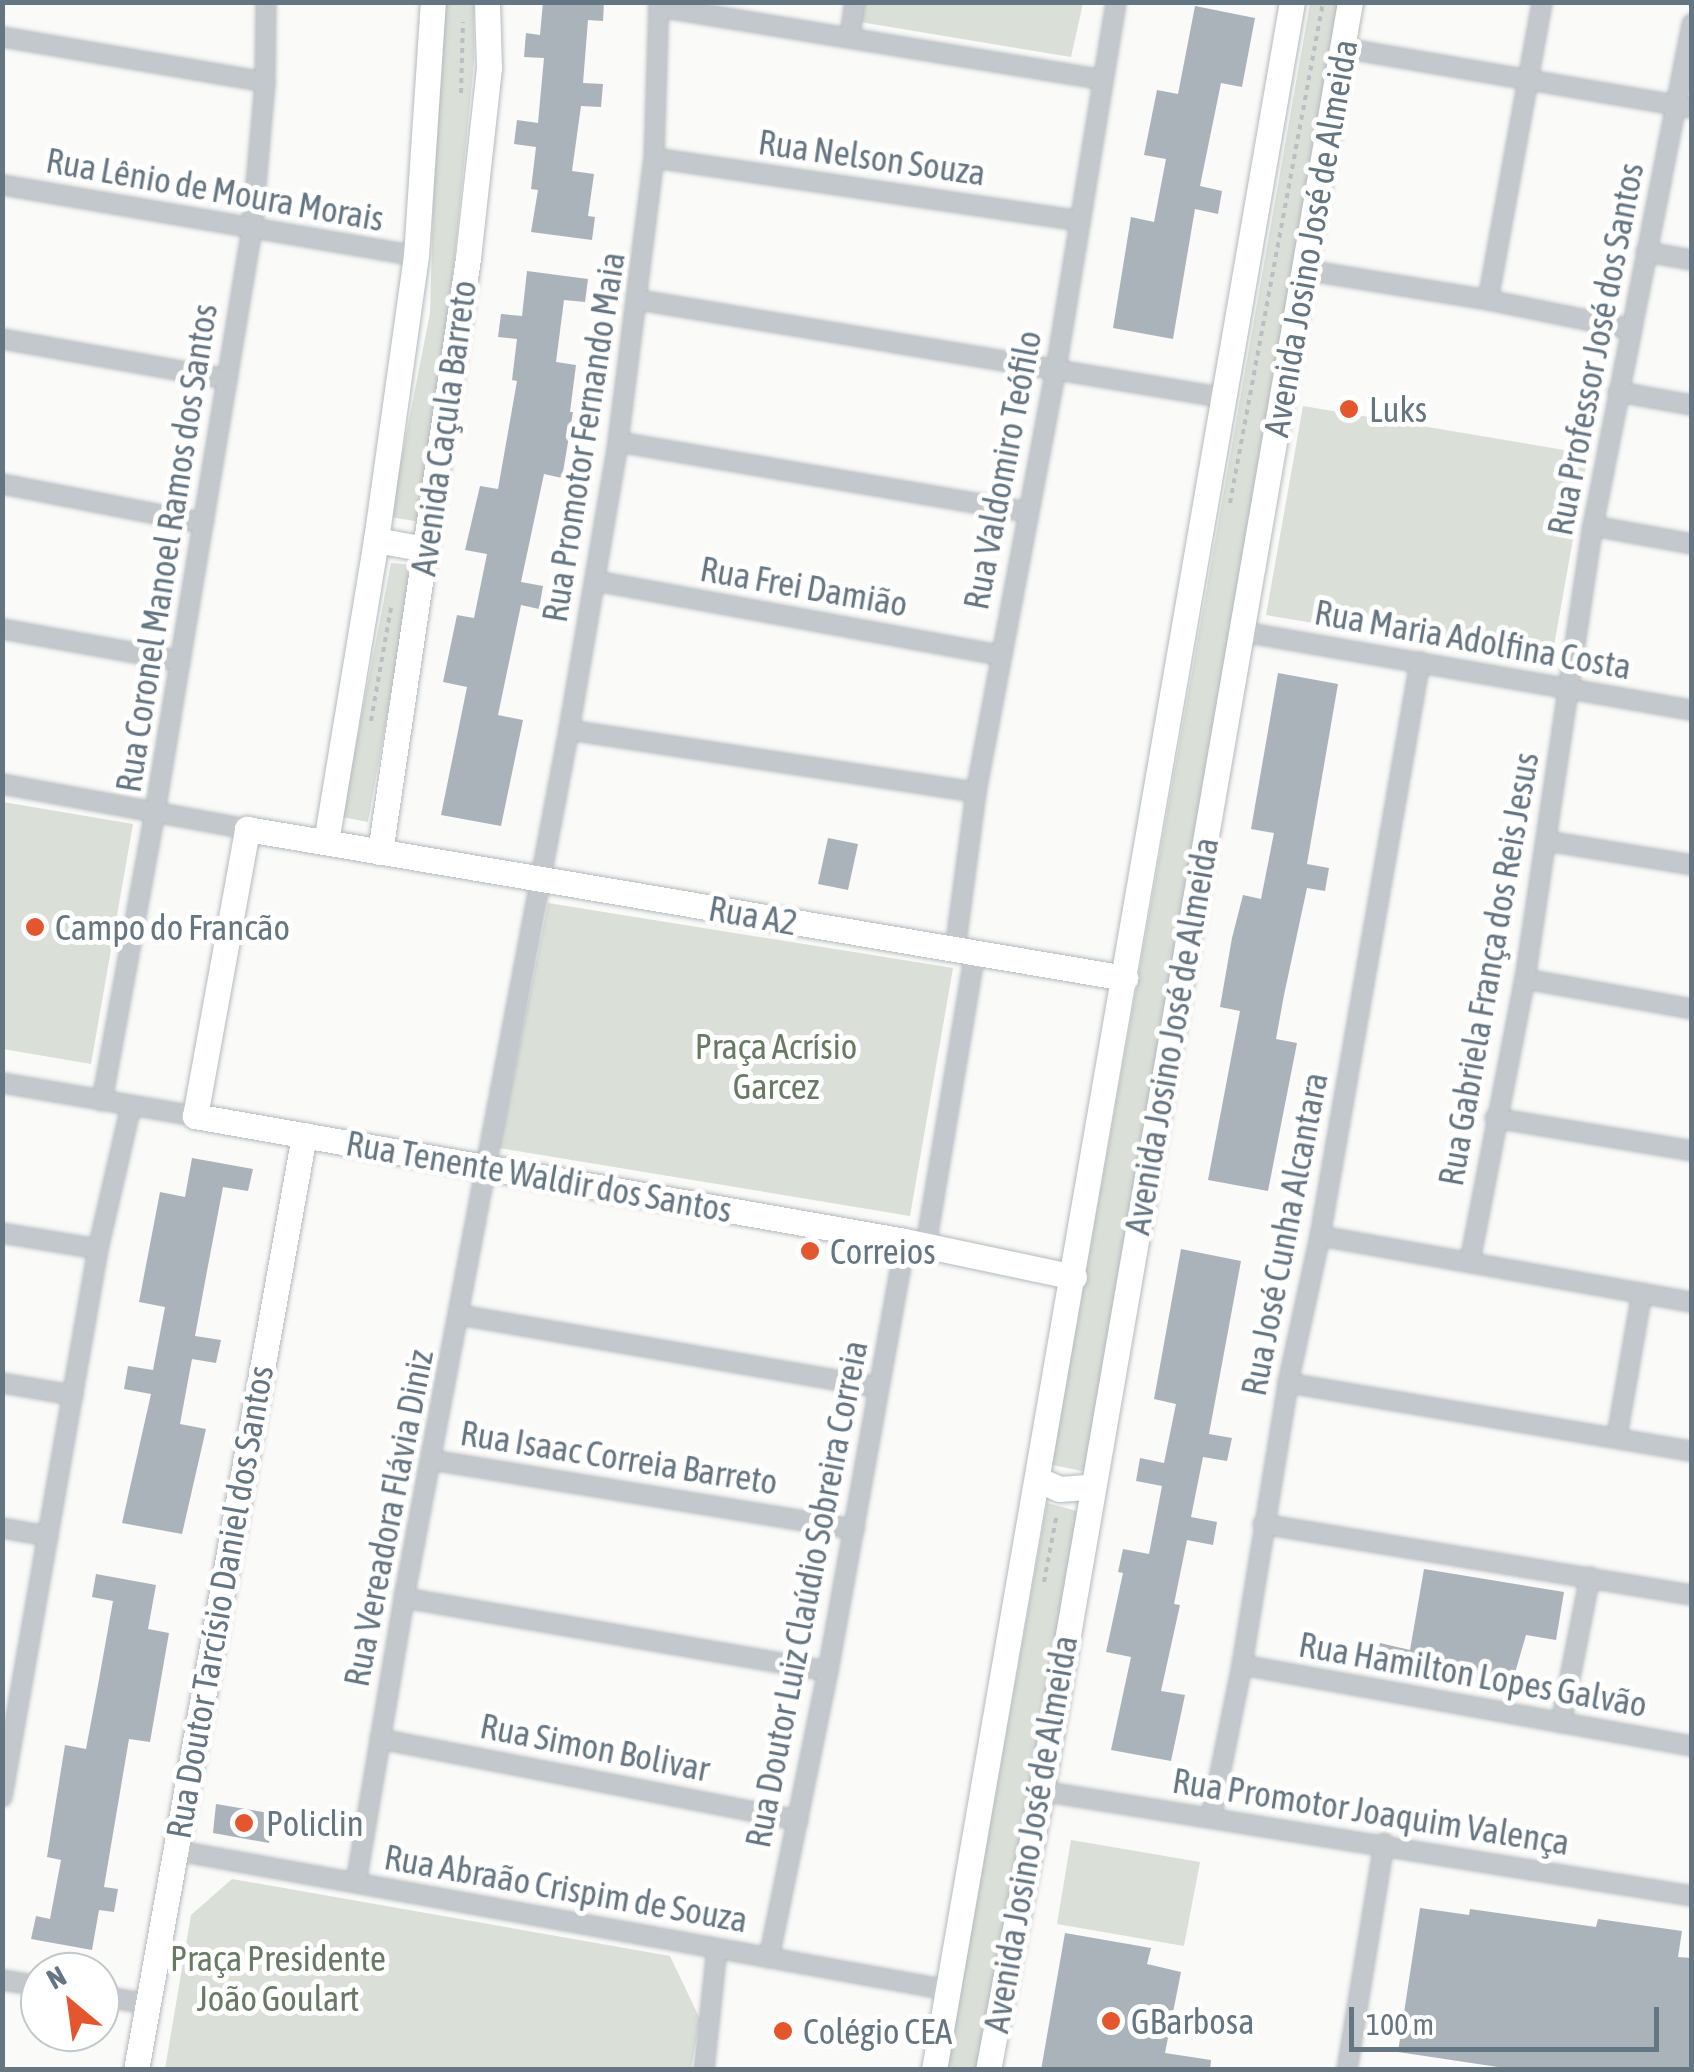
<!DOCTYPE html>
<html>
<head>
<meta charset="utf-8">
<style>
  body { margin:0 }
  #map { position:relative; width:1694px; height:2072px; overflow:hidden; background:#fafaf8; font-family:"Asap Condensed",sans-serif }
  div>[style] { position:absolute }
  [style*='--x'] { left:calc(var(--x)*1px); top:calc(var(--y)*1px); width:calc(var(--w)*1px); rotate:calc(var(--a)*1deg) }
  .green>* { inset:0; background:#dadfd7 }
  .building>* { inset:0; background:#aab3b9 }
  .path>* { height:4px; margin-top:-2px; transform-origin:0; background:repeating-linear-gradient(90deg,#bbbfc2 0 5px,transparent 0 10px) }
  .roads { filter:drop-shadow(0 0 2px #b3babf) drop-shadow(0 0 2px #b3babf) }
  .street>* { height:18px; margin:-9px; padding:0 9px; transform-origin:9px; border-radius:9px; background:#c3c8cc }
  .secondary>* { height:25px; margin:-12.5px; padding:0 12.5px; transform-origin:12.5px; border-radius:12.5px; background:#fff }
  .dots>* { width:28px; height:28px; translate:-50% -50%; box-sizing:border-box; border:5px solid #fff; border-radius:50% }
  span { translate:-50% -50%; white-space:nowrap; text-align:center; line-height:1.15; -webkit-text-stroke:10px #fff; paint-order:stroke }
  .street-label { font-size:35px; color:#657683 }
  .poi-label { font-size:35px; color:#657683 }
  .left { translate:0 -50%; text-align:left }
  .park-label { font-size:35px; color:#687a64 }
  .frame { position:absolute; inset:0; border:5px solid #657683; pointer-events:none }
  .north { position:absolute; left:20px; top:1952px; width:100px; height:100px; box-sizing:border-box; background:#fff; border:2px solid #c1c8cd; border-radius:50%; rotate:331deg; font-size:28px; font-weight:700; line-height:40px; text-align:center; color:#657683 }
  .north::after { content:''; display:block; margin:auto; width:35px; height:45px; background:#e4572e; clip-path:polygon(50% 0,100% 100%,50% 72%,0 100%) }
  .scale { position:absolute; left:1349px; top:2007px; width:310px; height:45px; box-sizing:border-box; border:5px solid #657683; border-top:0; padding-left:12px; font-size:30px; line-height:35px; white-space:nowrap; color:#657683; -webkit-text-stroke:8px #fff; paint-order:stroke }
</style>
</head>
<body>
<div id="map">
  <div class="green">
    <div style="clip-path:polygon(439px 3px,474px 3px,474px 63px,451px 294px,421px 522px,390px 517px,430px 313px)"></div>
    <div style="clip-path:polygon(864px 3px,1083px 3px,1071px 57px,860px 22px)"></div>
    <div style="clip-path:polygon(1310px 3px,1343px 3px,1087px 1472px,1052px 1465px)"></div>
    <div style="clip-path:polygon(1303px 406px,1588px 454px,1551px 663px,1266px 615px)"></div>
    <div style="clip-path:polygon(391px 563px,414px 565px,368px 822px,342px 817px)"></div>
    <div style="clip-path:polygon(3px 802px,133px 824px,91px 1064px,3px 1049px)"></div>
    <div style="clip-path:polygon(548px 903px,953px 968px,910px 1216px,499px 1148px)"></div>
    <div style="clip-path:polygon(1047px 1503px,1081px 1512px,979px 2069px,947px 2070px)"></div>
    <div style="clip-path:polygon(1071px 1840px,1200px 1862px,1184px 1946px,1057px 1924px)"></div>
    <div style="clip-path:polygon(232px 1879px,670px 1956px,700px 2019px,691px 2069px,165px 2069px,191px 1915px)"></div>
  </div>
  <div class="building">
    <div style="clip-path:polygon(543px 2px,604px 2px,603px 21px,588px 20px,583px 83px,603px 84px,601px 107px,581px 106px,572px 171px,594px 174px,588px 216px,595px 217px,592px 240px,531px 232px,538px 190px,531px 189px,536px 147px,514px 144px,517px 120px,538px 123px,544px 58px,524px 57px,526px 33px,540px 35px)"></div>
    <div style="clip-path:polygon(1195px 6px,1255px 18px,1242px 87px,1221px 83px,1200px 186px,1222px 191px,1218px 214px,1195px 209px,1173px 339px,1113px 328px,1131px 217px,1154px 222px,1166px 159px,1144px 155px,1157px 90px,1178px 94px)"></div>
    <div style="clip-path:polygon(527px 271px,588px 279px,585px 302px,564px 300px,556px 362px,576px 365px,570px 412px,573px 412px,562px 478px,544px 474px,521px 582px,543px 586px,539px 609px,521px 605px,498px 715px,523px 720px,501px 826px,441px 815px,467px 687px,443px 682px,457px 615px,474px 618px,487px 554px,465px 550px,480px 486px,498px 489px,517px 381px,512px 380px,517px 339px,498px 337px,501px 314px,522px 316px)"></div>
    <div style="clip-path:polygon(1278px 673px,1338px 684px,1307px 864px,1329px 868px,1325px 891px,1307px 888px,1284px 995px,1276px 1039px,1297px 1043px,1268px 1191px,1208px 1180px,1240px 1011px,1220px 1007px,1232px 938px,1243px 895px,1261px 899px,1274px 833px,1251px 829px)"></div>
    <div style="clip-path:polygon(828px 838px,858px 844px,848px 890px,818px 884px)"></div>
    <div style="clip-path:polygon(192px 1158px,253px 1169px,248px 1191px,223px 1187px,207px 1271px,195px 1336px,221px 1340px,216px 1363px,192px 1359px,180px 1424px,206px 1429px,182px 1534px,122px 1523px,151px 1394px,124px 1389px,128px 1366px,153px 1370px,165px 1307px,139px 1302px,160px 1192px,185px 1197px)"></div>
    <div style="clip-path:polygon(1181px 1249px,1241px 1261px,1209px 1434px,1232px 1438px,1227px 1461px,1203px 1457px,1191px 1517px,1217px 1522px,1213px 1545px,1187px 1540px,1174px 1604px,1180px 1605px,1161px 1691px,1185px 1695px,1171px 1761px,1111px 1750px,1131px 1657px,1106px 1652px,1123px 1573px,1118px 1572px,1123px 1549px,1149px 1554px,1162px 1486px,1136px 1481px,1140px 1458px,1164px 1463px,1176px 1404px,1154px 1399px)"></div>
    <div style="clip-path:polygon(1424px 1569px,1564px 1592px,1556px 1640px,1526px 1635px,1510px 1690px,1376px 1660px,1380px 1643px,1410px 1650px)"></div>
    <div style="clip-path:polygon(96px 1574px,156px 1585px,148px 1629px,169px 1633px,150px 1742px,129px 1739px,104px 1887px,118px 1889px,114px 1912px,99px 1910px,92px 1950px,31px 1939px,36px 1916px,50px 1919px,61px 1860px,47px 1857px,65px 1745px,86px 1749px,98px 1685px,113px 1601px,92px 1597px)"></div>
    <div style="clip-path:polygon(216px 1804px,275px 1814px,269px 1843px,213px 1833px)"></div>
    <div style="clip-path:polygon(1420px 1908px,1469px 1915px,1470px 1909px,1596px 1927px,1598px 1919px,1682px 1931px,1678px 1957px,1692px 1958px,1692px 2070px,1518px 2070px,1398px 2052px)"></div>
    <div style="clip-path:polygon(1065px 1933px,1151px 1948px,1147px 1964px,1181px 1972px,1165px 2053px,1211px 2060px,1210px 2070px,1041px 2070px)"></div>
  </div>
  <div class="path">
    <div style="--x:461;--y:93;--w:71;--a:-88.4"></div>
    <div style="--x:1230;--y:503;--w:510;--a:-79.48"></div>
    <div style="--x:371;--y:721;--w:116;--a:-80"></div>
    <div style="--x:1044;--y:1582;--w:70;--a:-79.3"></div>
  </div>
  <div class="roads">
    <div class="street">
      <div style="--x:659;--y:7;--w:448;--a:9.3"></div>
      <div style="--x:850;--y:36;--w:34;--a:-82"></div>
      <div style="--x:2;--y:37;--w:267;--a:9.7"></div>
      <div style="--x:1342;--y:48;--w:355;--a:9.7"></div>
      <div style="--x:654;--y:158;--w:431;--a:8.4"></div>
      <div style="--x:2;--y:185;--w:420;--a:9.7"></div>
      <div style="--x:1646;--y:252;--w:47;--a:9.9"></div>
      <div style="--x:1305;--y:270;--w:185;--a:9.3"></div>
      <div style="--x:1488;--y:300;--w:145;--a:11.5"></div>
      <div style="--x:639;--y:300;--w:594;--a:9.49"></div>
      <div style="--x:1488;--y:300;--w:303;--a:-79.7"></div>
      <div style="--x:2;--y:339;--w:229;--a:10.1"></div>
      <div style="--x:1618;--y:392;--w:75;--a:10"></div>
      <div style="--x:618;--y:442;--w:416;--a:9.7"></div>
      <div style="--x:2;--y:484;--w:205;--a:11"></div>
      <div style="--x:1593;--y:526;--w:101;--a:10.3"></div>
      <div style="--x:596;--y:581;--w:411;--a:10.4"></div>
      <div style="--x:2;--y:629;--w:181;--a:10.2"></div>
      <div style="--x:1243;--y:632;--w:456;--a:9.9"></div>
      <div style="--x:569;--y:730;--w:412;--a:8.7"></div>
      <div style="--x:2;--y:784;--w:249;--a:10.4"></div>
      <div style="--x:1547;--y:841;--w:147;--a:9.4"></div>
      <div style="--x:955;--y:950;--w:159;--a:-82.4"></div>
      <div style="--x:976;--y:792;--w:430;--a:-79.3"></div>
      <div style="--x:1056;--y:369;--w:372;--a:-80.7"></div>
      <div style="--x:1525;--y:979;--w:170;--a:10.2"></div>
      <div style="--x:2;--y:1083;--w:196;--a:9.7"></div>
      <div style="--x:102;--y:1101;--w:294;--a:-79.6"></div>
      <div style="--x:155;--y:812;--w:591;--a:-80.55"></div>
      <div style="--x:252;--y:229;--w:148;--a:-84.9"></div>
      <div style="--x:265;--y:82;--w:80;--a:-89.3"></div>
      <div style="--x:1495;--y:1118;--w:200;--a:9.5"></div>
      <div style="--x:2;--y:1233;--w:97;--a:9.5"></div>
      <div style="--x:1320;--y:1236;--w:378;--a:10.1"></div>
      <div style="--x:926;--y:1245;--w:296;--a:-80.5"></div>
      <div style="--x:1470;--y:1261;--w:287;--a:-79"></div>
      <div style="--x:1525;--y:979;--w:458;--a:-81.5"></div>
      <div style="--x:1593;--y:526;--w:512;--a:-78.84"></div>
      <div style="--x:459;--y:1315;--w:425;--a:9.8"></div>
      <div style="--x:2;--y:1383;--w:72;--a:9.6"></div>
      <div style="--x:1288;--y:1383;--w:410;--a:9.6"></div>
      <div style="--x:1617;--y:1436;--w:145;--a:-80.1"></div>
      <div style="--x:432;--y:1460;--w:428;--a:9.3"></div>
      <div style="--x:1263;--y:1524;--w:435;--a:9.4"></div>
      <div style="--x:2;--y:1528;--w:47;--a:9.9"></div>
      <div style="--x:404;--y:1598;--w:430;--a:9.8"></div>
      <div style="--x:1242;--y:1665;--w:457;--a:10.2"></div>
      <div style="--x:1561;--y:1723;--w:149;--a:-78.8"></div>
      <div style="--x:380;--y:1739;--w:426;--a:11"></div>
      <div style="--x:1041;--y:1791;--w:659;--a:9.16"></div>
      <div style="--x:2;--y:1797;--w:556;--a:-80.06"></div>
      <div style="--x:98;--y:1249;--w:147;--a:-77"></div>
      <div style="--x:1211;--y:1818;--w:156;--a:-78.5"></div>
      <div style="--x:1242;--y:1665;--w:286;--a:-80.7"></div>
      <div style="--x:1288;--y:1383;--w:150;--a:-77.7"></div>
      <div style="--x:1320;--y:1236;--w:583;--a:-80.12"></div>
      <div style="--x:173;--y:1850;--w:788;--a:10.24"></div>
      <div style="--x:356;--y:1883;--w:289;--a:-80.4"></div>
      <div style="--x:404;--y:1598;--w:884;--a:-79.24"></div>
      <div style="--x:569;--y:730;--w:292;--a:-80.3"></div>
      <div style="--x:618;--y:442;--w:286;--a:-82.8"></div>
      <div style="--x:654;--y:158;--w:156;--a:-88.2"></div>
      <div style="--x:769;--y:1958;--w:293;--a:-78.4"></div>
      <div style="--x:828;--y:1671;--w:437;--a:-79.8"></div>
      <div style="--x:2;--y:1980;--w:38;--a:9"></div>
      <div style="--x:100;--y:1996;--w:50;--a:9.3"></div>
      <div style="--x:704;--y:2070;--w:122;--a:-83.9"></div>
      <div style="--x:1347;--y:2070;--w:230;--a:-80.7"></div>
    </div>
    <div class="secondary">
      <div style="--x:376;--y:540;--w:50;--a:10.4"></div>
      <div style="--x:326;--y:842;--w:306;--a:-80.6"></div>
      <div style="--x:376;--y:540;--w:287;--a:-82"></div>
      <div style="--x:416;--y:256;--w:255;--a:-86.2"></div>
      <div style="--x:380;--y:852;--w:600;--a:-81.57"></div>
      <div style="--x:468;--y:258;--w:192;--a:-83.7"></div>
      <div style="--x:489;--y:67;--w:65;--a:-91.8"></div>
      <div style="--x:1074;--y:1277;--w:173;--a:-168"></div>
      <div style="--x:905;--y:1241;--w:721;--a:-170.02"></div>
      <div style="--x:195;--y:1116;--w:292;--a:-79.7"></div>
      <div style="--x:247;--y:829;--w:891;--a:9.63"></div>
      <div style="--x:1037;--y:1479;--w:24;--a:24"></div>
      <div style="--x:1059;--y:1489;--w:31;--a:-4"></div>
      <div style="--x:136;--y:2070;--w:950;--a:-79.81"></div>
      <div style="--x:934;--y:2070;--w:2099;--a:-80.18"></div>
      <div style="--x:988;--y:2070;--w:284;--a:-79.2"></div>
      <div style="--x:1041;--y:1791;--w:1815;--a:-80.2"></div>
    </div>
  </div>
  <div class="dots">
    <div style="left:1349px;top:409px;background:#e4572e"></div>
    <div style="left:35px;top:927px;background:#e4572e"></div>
    <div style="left:810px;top:1251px;background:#e4572e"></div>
    <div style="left:244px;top:1823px;background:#e4572e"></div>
    <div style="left:1111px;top:2021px;background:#e4572e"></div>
    <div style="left:783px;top:2031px;background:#e4572e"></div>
  </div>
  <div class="street-label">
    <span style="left:872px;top:157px;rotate:8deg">Rua Nelson Souza</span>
    <span style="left:215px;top:189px;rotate:10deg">Rua Lênio de Moura Morais</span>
    <span style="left:1310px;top:238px;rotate:-80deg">Avenida Josino José de Almeida</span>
    <span style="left:1595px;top:349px;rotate:-79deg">Rua Professor José dos Santos</span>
    <span style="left:443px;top:428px;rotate:-82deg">Avenida Caçula Barreto</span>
    <span style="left:583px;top:437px;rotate:-81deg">Rua Promotor Fernando Maia</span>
    <span style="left:1002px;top:470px;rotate:-79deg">Rua Valdomiro Teófilo</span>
    <span style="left:166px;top:548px;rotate:-81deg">Rua Coronel Manoel Ramos dos Santos</span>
    <span style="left:804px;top:586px;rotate:10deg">Rua Frei Damião</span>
    <span style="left:1473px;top:639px;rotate:10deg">Rua Maria Adolfina Costa</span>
    <span style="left:753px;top:915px;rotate:10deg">Rua A2</span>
    <span style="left:1488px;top:969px;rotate:-80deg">Rua Gabriela França dos Reis Jesus</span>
    <span style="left:1171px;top:1036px;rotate:-80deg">Avenida Josino José de Almeida</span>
    <span style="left:539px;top:1176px;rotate:10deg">Rua Tenente Waldir dos Santos</span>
    <span style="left:1284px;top:1234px;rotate:-79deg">Rua José Cunha Alcantara</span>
    <span style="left:619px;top:1457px;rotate:9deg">Rua Isaac Correia Barreto</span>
    <span style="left:388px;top:1518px;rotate:-79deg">Rua Vereadora Flávia Diniz</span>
    <span style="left:806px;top:1594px;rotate:-79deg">Rua Doutor Luiz Claúdio Sobreira Correia</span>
    <span style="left:219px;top:1602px;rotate:-80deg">Rua Doutor Tarcísio Daniel dos Santos</span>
    <span style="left:1473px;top:1674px;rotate:10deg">Rua Hamilton Lopes Galvão</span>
    <span style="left:595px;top:1747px;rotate:11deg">Rua Simon Bolivar</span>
    <span style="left:1371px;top:1811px;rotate:9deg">Rua Promotor Joaquim Valença</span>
    <span style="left:1030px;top:1834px;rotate:-80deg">Avenida Josino José de Almeida</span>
    <span style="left:566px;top:1888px;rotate:10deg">Rua Abraão Crispim de Souza</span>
  </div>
  <div class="poi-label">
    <span class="left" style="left:1369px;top:409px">Luks</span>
    <span class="left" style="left:55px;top:927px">Campo do Francão</span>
    <span class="left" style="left:830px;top:1251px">Correios</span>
    <span class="left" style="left:266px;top:1823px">Policlin</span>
    <span class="left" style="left:1131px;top:2021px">GBarbosa</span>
    <span class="left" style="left:803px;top:2031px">Colégio CEA</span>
  </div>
  <div class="park-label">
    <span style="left:776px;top:1066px">Praça Acrísio<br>Garcez</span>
    <span style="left:278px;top:1978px">Praça Presidente<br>João Goulart</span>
  </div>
  <div class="frame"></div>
  <div class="north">N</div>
  <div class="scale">100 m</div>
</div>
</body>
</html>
